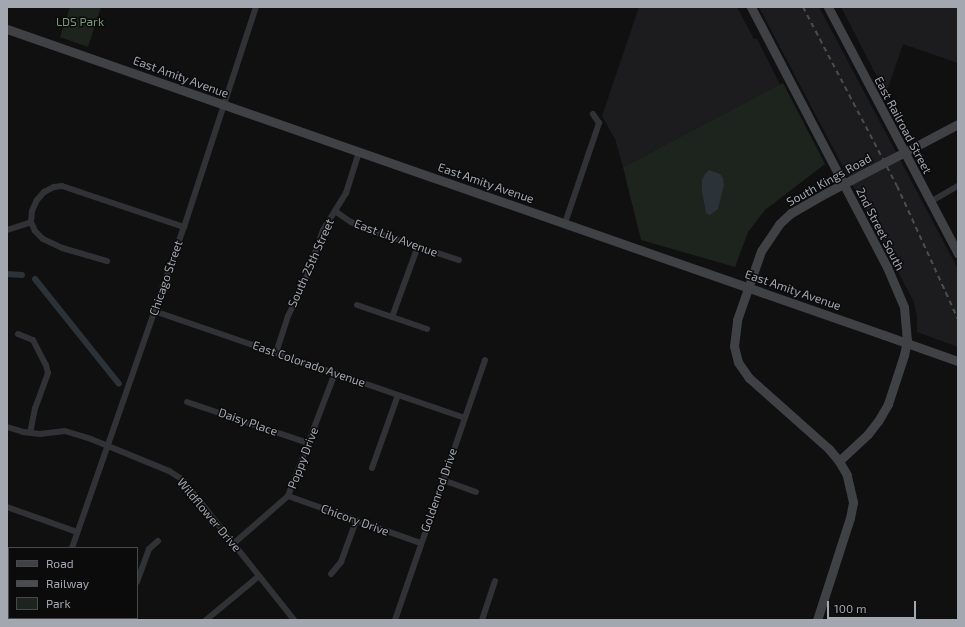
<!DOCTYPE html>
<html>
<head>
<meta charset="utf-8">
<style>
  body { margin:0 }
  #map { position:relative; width:965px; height:627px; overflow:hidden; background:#101011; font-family:"Exo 2",sans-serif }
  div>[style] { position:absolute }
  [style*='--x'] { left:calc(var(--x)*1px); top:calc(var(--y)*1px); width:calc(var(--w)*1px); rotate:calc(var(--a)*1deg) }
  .built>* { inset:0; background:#1c1c1e }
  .green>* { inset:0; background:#1d231d }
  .water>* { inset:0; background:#2b3238 }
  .canal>* { height:6px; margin:-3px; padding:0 3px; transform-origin:3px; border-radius:3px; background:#2b3238 }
  .street>* { height:6px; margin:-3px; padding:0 3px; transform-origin:3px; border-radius:3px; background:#313235 }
  .secondary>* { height:9px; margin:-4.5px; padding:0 4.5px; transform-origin:4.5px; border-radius:4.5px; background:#3f4145 }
  .rail>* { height:2px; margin-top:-1px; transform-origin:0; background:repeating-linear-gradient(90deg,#4a4c50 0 5px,transparent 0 9px) }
  .secondary-bridge>* { height:9px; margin:-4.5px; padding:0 4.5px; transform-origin:4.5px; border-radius:4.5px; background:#3f4145 }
  span { translate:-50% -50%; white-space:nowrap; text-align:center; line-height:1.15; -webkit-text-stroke:3px #0b0b0c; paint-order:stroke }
  .park-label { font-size:12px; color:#7c997c }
  .street-label { font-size:12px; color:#a3a7b0 }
  .frame { position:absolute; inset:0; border:8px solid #a3a7b0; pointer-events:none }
  .legend { position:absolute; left:8px; top:547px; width:130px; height:72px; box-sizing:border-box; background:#0b0b0c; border:1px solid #48494e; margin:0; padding:5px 7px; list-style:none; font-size:12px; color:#a3a7b0 }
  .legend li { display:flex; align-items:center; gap:8px; height:20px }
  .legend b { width:20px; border:1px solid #48494e }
  .scale { position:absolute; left:827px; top:601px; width:89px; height:18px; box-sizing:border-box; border:2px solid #a3a7b0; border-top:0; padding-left:5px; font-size:12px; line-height:14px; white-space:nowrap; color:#a3a7b0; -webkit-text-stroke:3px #0b0b0c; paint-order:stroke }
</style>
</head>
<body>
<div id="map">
  <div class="built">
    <div style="clip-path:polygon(639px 7px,737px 7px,754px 39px,757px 39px,780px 85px,623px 167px,615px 139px,602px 116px)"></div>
    <div style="clip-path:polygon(759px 7px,819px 7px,958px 269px,958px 347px,917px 332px,917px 317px,914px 302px)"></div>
    <div style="clip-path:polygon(841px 7px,958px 7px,958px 63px,903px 44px,886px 94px)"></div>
  </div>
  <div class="green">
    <div style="clip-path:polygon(70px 7px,101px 7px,88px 47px,60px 37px)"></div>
    <div style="clip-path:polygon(783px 83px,825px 164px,765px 210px,748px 232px,735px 267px,641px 240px,623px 167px)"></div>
  </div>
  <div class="water">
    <div style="clip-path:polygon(709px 170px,720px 174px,723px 178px,724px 185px,718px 209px,710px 215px,706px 213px,702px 192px,702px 180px,705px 174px)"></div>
  </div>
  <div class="canal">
    <div style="--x:7;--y:274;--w:15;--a:4"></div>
    <div style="--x:35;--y:279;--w:134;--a:51.3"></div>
  </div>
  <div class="street">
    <div style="--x:930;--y:202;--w:32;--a:-30"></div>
    <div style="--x:335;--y:211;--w:19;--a:35"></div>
    <div style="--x:351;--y:222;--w:16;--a:27"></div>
    <div style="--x:365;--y:229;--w:99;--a:18.3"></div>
    <div style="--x:31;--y:222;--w:11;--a:-85"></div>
    <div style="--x:32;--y:211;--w:12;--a:-66"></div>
    <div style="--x:37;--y:200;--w:11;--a:-49"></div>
    <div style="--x:44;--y:192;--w:11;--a:-27"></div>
    <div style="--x:54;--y:187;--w:8;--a:-7"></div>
    <div style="--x:62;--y:186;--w:129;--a:18.6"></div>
    <div style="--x:31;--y:222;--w:10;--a:66"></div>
    <div style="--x:35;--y:231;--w:11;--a:45"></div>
    <div style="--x:43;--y:239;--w:21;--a:25"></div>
    <div style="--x:62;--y:248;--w:47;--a:16.1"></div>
    <div style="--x:565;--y:223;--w:106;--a:-71.2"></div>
    <div style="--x:599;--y:123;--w:11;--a:-124"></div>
    <div style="--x:7;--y:230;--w:25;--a:-18"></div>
    <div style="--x:357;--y:305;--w:74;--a:18.9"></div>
    <div style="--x:154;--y:311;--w:328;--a:19"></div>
    <div style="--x:392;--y:317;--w:76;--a:-69.9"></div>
    <div style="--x:18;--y:334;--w:16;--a:22"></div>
    <div style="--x:33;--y:340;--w:28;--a:63"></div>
    <div style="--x:46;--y:365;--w:8;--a:76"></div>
    <div style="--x:48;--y:373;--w:37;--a:110"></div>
    <div style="--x:35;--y:408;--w:25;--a:101"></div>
    <div style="--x:276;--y:353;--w:39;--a:-72"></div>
    <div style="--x:288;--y:316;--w:36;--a:-63"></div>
    <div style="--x:304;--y:284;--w:57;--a:-70.6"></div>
    <div style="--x:323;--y:230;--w:44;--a:-58.1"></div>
    <div style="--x:346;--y:193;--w:43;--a:-72.4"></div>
    <div style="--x:187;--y:402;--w:128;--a:18.7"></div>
    <div style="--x:7;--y:427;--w:17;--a:17"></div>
    <div style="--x:23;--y:432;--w:17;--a:7"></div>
    <div style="--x:40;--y:434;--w:25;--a:-7"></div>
    <div style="--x:65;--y:431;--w:27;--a:17"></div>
    <div style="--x:91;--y:439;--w:84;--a:22.3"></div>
    <div style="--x:169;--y:471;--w:15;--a:32"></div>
    <div style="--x:182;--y:479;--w:180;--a:51.5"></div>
    <div style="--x:372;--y:468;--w:77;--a:-70.4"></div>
    <div style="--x:443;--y:480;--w:35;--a:20"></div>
    <div style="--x:288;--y:496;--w:141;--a:19.5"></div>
    <div style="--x:7;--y:507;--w:74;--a:19.7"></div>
    <div style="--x:233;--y:544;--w:73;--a:-41.1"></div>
    <div style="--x:288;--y:496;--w:132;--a:-69.1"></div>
    <div style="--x:72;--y:548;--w:340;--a:-70.8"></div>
    <div style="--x:184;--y:227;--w:231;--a:-71.9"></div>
    <div style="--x:331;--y:574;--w:16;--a:-50"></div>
    <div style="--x:341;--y:562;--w:44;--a:-69.9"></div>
    <div style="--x:137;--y:582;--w:35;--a:-70"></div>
    <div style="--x:149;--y:549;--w:12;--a:-42"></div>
    <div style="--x:48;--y:618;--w:4;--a:27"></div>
    <div style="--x:124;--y:620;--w:2;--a:-90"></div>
    <div style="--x:206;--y:620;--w:69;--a:-39.7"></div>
    <div style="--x:395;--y:620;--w:275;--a:-70.9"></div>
    <div style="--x:482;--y:620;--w:41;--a:-71.6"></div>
  </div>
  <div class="secondary">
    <div style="--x:751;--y:7;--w:293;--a:62.4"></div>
    <div style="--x:887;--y:267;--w:43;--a:67"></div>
    <div style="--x:904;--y:307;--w:33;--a:85"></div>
    <div style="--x:907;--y:340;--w:15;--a:101"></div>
    <div style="--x:904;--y:355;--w:52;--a:108.1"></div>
    <div style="--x:888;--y:404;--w:20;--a:120"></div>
    <div style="--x:878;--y:421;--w:16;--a:128"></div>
    <div style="--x:868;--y:434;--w:40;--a:137"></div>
    <div style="--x:828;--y:7;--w:279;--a:62.2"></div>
    <div style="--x:7;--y:29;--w:929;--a:19.23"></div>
    <div style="--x:924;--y:142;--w:38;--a:-28"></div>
    <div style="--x:817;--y:620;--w:107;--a:-72.1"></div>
    <div style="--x:850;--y:518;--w:16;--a:-79"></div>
    <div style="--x:853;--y:502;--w:28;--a:-103"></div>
    <div style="--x:847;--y:475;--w:16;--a:-120"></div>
    <div style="--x:839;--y:461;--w:16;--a:-130"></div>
    <div style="--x:829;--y:449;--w:107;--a:-138.4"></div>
    <div style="--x:749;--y:378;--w:19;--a:-125"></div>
    <div style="--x:738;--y:362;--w:16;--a:-104"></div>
    <div style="--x:734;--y:346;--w:26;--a:-83"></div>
    <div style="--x:737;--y:320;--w:73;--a:-70.8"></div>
    <div style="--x:761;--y:251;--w:32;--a:-56"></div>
    <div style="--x:779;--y:224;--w:16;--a:-43"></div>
    <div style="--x:791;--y:213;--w:40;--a:-29.7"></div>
  </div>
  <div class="rail">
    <div style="--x:803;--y:7;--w:202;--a:62.3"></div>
    <div style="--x:897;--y:186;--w:146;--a:65.4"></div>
  </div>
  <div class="secondary-bridge">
    <div style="--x:826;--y:193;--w:110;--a:-27.5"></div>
    <div style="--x:884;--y:335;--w:78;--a:19.4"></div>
  </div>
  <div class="park-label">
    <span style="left:80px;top:22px">LDS Park</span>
  </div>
  <div class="street-label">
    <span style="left:181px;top:77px;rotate:20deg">East Amity Avenue</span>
    <span style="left:903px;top:125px;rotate:62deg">East Railroad Street</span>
    <span style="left:829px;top:180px;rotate:-29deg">South Kings Road</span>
    <span style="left:486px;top:183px;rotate:19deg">East Amity Avenue</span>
    <span style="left:880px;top:229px;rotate:63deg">2nd Street South</span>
    <span style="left:396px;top:238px;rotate:20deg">East Lily Avenue</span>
    <span style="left:311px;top:263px;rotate:-66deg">South 25th Street</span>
    <span style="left:166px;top:278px;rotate:-71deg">Chicago Street</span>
    <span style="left:793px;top:290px;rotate:19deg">East Amity Avenue</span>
    <span style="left:309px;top:364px;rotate:19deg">East Colorado Avenue</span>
    <span style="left:248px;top:422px;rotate:19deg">Daisy Place</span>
    <span style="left:303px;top:458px;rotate:-69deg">Poppy Drive</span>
    <span style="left:439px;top:490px;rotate:-71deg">Goldenrod Drive</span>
    <span style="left:209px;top:515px;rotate:50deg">Wildflower Drive</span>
    <span style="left:355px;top:520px;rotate:20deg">Chicory Drive</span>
  </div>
  <div class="frame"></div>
  <ul class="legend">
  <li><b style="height:5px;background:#3f4145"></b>Road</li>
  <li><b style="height:5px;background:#4a4c50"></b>Railway</li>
  <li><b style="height:11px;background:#1d231d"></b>Park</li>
  </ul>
  <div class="scale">100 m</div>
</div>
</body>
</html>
